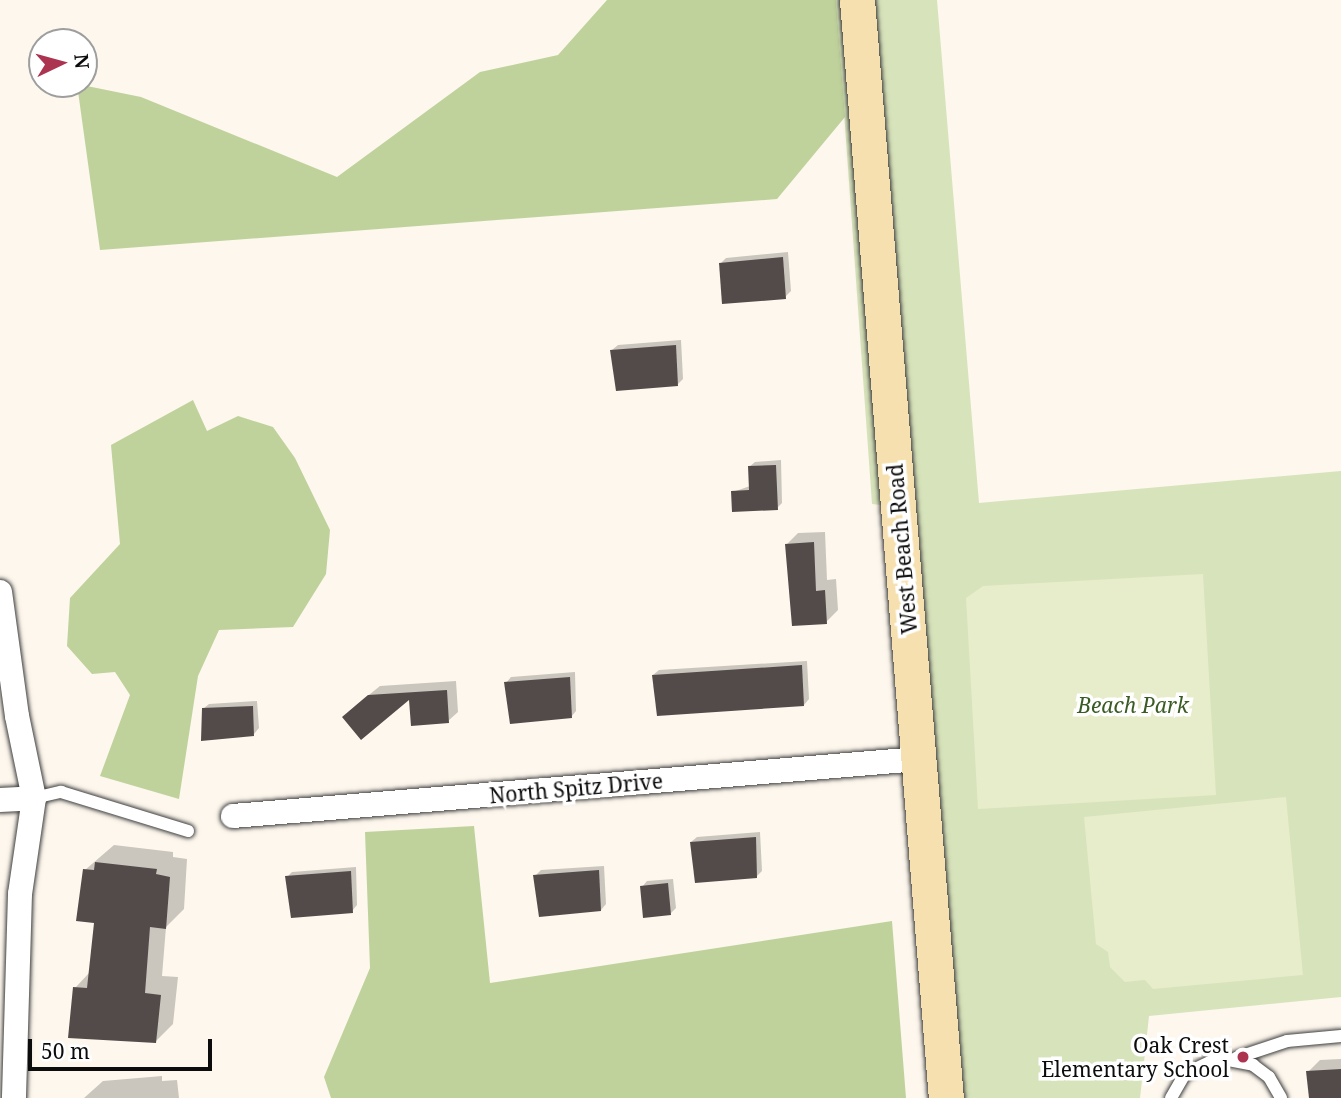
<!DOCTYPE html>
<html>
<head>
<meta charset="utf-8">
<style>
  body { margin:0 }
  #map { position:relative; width:1341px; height:1098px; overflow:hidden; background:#fdf7ed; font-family:"Noto Serif",serif }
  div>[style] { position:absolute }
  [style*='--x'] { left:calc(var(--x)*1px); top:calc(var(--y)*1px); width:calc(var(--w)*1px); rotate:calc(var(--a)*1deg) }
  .green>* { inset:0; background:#d7e3ba }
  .forest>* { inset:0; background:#bfd29b }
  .pitch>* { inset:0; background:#e7eccb }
  .shadow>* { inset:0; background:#0003 }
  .building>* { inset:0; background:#534b49 }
  .roads { filter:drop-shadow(0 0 2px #3f3f3f) drop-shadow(0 0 2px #3f3f3f) }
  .lane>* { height:12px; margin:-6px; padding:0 6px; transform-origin:6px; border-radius:6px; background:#fff }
  .street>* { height:24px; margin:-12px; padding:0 12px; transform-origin:12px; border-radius:12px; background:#fff }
  .secondary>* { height:35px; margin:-17.5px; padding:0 17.5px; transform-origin:17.5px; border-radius:17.5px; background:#f6e0af }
  .dots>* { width:19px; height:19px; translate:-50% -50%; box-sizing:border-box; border:4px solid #fff; border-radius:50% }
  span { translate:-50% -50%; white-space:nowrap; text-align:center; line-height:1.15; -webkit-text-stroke:7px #fff; paint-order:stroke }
  .street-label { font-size:21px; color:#0c0c0c }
  .park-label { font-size:21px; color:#3a5c24; font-style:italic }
  .poi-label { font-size:21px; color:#0c0c0c }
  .right { translate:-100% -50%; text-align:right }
  .north { position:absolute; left:28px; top:28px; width:70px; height:70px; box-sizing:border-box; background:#fff; border:2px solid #9e9e9e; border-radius:50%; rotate:85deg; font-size:19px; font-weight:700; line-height:28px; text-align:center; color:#0c0c0c }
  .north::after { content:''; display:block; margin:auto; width:24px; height:32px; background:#ac3450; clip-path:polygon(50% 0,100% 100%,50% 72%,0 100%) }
  .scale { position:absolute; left:28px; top:1039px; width:184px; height:32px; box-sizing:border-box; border:4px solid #0c0c0c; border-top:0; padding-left:9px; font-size:21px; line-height:24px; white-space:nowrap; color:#0c0c0c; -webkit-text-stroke:5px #fff; paint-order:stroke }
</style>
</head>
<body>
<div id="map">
  <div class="green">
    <div style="clip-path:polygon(836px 0,937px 0,979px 503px,1341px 471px,1341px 997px,1149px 1016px,1140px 1098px,955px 1098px,907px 508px,872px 504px)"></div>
  </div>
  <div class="forest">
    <div style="clip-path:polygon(607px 0,836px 0,845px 117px,777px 199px,100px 250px,77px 84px,141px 97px,337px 177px,480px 72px,558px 55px)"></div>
    <div style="clip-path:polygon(193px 400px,207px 431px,238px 416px,273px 427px,295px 458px,330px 530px,326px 574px,293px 627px,219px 630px,198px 676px,179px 799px,100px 776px,130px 695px,115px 672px,92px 674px,67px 646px,70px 598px,120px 544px,111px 445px)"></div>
    <div style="clip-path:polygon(474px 826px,490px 983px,892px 921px,906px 1098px,331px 1098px,324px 1077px,370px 968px,365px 832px)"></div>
  </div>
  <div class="pitch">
    <div style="clip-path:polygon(1203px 574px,1216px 795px,978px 809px,966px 598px,983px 586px)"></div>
    <div style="clip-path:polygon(1286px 797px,1303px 975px,1153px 989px,1145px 980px,1125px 982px,1110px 967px,1108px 952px,1096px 944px,1084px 817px)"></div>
  </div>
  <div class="shadow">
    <div style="clip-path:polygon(788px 252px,791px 291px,785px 297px,721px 263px,726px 258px)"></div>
    <div style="clip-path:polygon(681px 340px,683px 379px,678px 384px,612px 350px,618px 345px)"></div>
    <div style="clip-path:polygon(781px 460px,782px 503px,777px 508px,733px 492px,750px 486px,749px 467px,755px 462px)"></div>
    <div style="clip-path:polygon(825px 532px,827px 580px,836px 579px,838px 610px,826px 622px,787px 544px,798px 533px)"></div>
    <div style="clip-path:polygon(807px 661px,809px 699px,804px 705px,653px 675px,659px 670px)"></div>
    <div style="clip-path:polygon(575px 672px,576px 711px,571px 717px,506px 683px,511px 677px)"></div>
    <div style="clip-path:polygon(456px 681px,458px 712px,448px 721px,410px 696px,354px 707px,380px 686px)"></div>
    <div style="clip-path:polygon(257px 701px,259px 728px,254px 734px,203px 709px,209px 704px)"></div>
    <div style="clip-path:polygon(760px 832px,762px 871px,757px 876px,691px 842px,697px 837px)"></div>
    <div style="clip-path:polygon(114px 845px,173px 852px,173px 857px,187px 859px,184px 909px,166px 927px,162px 976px,178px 977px,173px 1024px,155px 1042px,75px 988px,90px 972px,96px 922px,85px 870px)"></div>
    <div style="clip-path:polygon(604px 866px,606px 904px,601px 910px,535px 876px,541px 870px)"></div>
    <div style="clip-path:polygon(356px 867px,357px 905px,352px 911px,287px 877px,292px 872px)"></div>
    <div style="clip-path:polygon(673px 879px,676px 908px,671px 913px,642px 887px,647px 881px)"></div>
    <div style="clip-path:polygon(1341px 1059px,1341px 1098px,1310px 1098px,1308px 1072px,1320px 1060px)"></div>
    <div style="clip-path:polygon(162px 1076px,162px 1081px,177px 1080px,179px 1098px,84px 1098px,103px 1081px)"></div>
  </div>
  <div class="building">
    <div style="clip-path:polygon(783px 257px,786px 299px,722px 304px,719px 263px)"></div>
    <div style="clip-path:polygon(676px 345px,678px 386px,616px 391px,610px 350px)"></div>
    <div style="clip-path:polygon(776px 465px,778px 510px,732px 512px,731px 491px,749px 490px,748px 466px)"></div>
    <div style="clip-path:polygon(814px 542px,816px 591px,825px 590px,827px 624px,792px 626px,785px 544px)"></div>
    <div style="clip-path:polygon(802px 665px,804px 706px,657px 716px,652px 675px)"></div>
    <div style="clip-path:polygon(570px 677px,572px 718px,510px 724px,504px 682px)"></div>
    <div style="clip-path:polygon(447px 690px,449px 723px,411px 726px,409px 700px,361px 740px,342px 717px,368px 695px)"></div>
    <div style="clip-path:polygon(253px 706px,254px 736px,201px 741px,202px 708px)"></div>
    <div style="clip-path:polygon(756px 837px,757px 878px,695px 883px,690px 842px)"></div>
    <div style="clip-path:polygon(95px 862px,157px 869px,156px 874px,170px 877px,166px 929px,150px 927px,145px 993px,161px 995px,156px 1043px,68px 1038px,73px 987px,87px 988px,94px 923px,76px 921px,83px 869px,94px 870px)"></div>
    <div style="clip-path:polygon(599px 870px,601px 911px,539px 917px,533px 875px)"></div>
    <div style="clip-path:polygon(351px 871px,353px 913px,291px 918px,285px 876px)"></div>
    <div style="clip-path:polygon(668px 883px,671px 915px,643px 918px,640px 886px)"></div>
    <div style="clip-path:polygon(1341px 1069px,1341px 1098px,1309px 1098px,1306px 1071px)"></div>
  </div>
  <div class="roads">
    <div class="lane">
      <div style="--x:34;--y:798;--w:28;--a:-13"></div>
      <div style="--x:61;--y:792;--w:133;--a:17.1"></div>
      <div style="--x:1236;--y:1058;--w:54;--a:-18.4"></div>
      <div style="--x:1287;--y:1041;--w:54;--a:-5.3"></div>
      <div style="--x:1171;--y:1098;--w:28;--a:-60"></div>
      <div style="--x:1185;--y:1074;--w:37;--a:-26"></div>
      <div style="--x:1218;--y:1058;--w:36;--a:11"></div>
      <div style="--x:1253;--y:1065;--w:20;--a:37"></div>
      <div style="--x:1269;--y:1077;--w:24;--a:60"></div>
    </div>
    <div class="street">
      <div style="--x:0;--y:592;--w:125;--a:82.2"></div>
      <div style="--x:17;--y:716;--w:84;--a:78.3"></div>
      <div style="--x:34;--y:798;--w:97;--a:98.3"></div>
      <div style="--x:20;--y:894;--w:204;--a:91.7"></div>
      <div style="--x:0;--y:800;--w:34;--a:-3"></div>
      <div style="--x:233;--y:816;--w:688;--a:-4.75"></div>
    </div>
    <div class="secondary">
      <div style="--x:857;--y:0;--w:1102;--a:85.37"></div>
    </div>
  </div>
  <div class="dots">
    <div style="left:1243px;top:1057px;background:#ac3450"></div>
  </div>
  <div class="street-label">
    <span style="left:902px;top:549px;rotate:-95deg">West Beach Road</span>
    <span style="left:576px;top:788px;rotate:-5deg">North Spitz Drive</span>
  </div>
  <div class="park-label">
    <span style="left:1133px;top:705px">Beach Park</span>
  </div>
  <div class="poi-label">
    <span class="right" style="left:1229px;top:1057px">Oak Crest<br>Elementary School</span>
  </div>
  <div class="north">N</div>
  <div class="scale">50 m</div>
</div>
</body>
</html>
